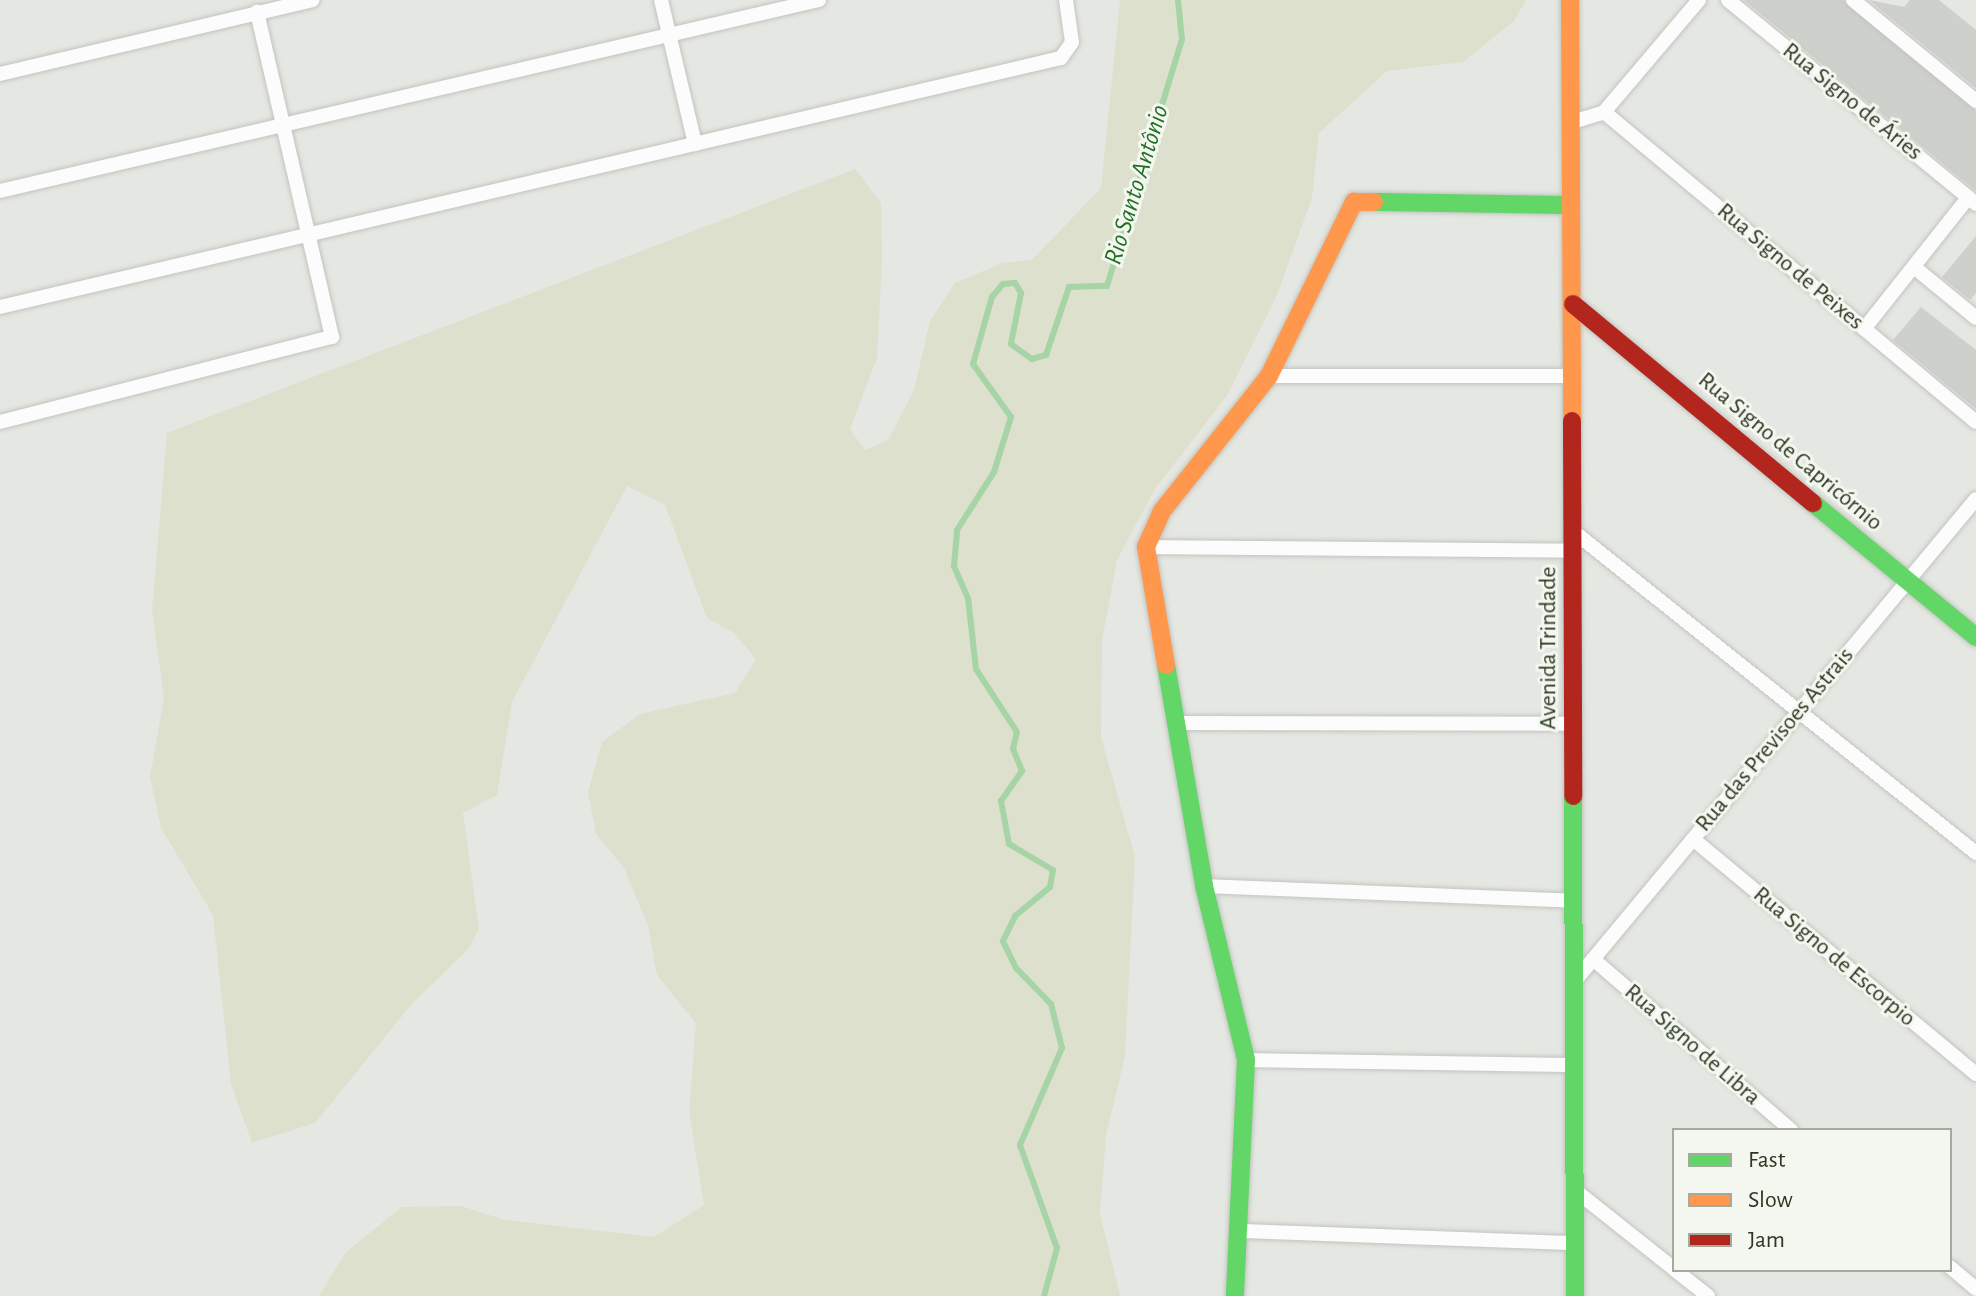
<!DOCTYPE html>
<html>
<head>
<meta charset="utf-8">
<style>
  body { margin:0 }
  #map { position:relative; width:1976px; height:1296px; overflow:hidden; background:#e5e8e2; font-family:"Alegreya Sans",sans-serif }
  div>[style] { position:absolute }
  [style*='--x'] { left:calc(var(--x)*1px); top:calc(var(--y)*1px); width:calc(var(--w)*1px); rotate:calc(var(--a)*1deg) }
  .green>* { inset:0; background:#dce0cc }
  .stream>* { height:6px; margin:-3px; padding:0 3px; transform-origin:3px; border-radius:3px; background:#a6d4a6 }
  .building>* { inset:0; background:#ced0cb }
  .roads { filter:drop-shadow(0 0 2px #c2c4bf) drop-shadow(0 0 2px #c2c4bf) }
  .street>* { height:14px; margin:-7px; padding:0 7px; transform-origin:7px; border-radius:7px; background:#fbfcfb }
  .fast>* { height:18px; margin:-9px; padding:0 9px; transform-origin:9px; border-radius:9px; background:#63d668 }
  .slow>* { height:18px; margin:-9px; padding:0 9px; transform-origin:9px; border-radius:9px; background:#ff974d }
  .jam>* { height:18px; margin:-9px; padding:0 9px; transform-origin:9px; border-radius:9px; background:#b3261e }
  span { translate:-50% -50%; white-space:nowrap; text-align:center; line-height:1.15; -webkit-text-stroke:6px #f4f7f0; paint-order:stroke }
  .street-label { font-size:24px; color:#2b3922 }
  .water-label { font-size:26px; color:#207024; font-style:italic }
  .legend { position:absolute; left:1672px; top:1128px; width:280px; height:144px; box-sizing:border-box; background:#f4f7f0; border:2px solid #a4ab9e; margin:0; padding:10px 14px; list-style:none; font-size:24px; color:#2b3922 }
  .legend li { display:flex; align-items:center; gap:16px; height:40px }
  .legend b { width:40px; border:2px solid #a4ab9e }
</style>
</head>
<body>
<div id="map">
  <div class="green">
    <div style="clip-path:polygon(1120px 0,1526px 0,1514px 21px,1463px 62px,1387px 71px,1319px 133px,1312px 198px,1277px 295px,1228px 394px,1155px 489px,1117px 560px,1102px 641px,1101px 737px,1135px 857px,1125px 1056px,1106px 1136px,1100px 1214px,1120px 1296px,319px 1296px,346px 1252px,402px 1207px,461px 1206px,505px 1220px,654px 1237px,704px 1205px,689px 1111px,696px 1023px,657px 975px,648px 926px,624px 868px,596px 834px,588px 792px,602px 742px,640px 714px,735px 693px,756px 659px,734px 633px,707px 618px,665px 505px,627px 486px,512px 702px,497px 795px,463px 813px,479px 929px,469px 948px,411px 1005px,315px 1123px,252px 1143px,231px 1084px,213px 915px,161px 828px,150px 777px,164px 698px,152px 610px,167px 433px,855px 169px,881px 203px,882px 260px,877px 358px,850px 429px,865px 450px,888px 440px,914px 390px,930px 321px,955px 283px,1002px 263px,1032px 260px,1101px 188px)"></div>
  </div>
  <div class="stream">
    <div style="--x:1044;--y:1296;--w:50;--a:-74.8"></div>
    <div style="--x:1057;--y:1248;--w:109;--a:-109.8"></div>
    <div style="--x:1020;--y:1145;--w:106;--a:-66.6"></div>
    <div style="--x:1062;--y:1048;--w:45;--a:-104"></div>
    <div style="--x:1051;--y:1004;--w:50;--a:-134.2"></div>
    <div style="--x:1016;--y:968;--w:30;--a:-116"></div>
    <div style="--x:1003;--y:941;--w:28;--a:-64"></div>
    <div style="--x:1015;--y:916;--w:45;--a:-39.6"></div>
    <div style="--x:1050;--y:887;--w:17;--a:-80"></div>
    <div style="--x:1053;--y:870;--w:51;--a:-149.4"></div>
    <div style="--x:1009;--y:844;--w:44;--a:-100.5"></div>
    <div style="--x:1001;--y:801;--w:37;--a:-55"></div>
    <div style="--x:1022;--y:771;--w:24;--a:-112"></div>
    <div style="--x:1013;--y:749;--w:17;--a:-77"></div>
    <div style="--x:1017;--y:732;--w:75;--a:-123.1"></div>
    <div style="--x:976;--y:669;--w:71;--a:-96.4"></div>
    <div style="--x:968;--y:598;--w:35;--a:-114"></div>
    <div style="--x:954;--y:566;--w:36;--a:-85"></div>
    <div style="--x:957;--y:530;--w:69;--a:-57.5"></div>
    <div style="--x:994;--y:472;--w:58;--a:-72.8"></div>
    <div style="--x:1011;--y:417;--w:65;--a:-125.6"></div>
    <div style="--x:973;--y:364;--w:70;--a:-74.2"></div>
    <div style="--x:992;--y:297;--w:17;--a:-50"></div>
    <div style="--x:1003;--y:284;--w:12;--a:-5"></div>
    <div style="--x:1015;--y:283;--w:12;--a:59"></div>
    <div style="--x:1021;--y:293;--w:52;--a:101.1"></div>
    <div style="--x:1011;--y:344;--w:26;--a:36"></div>
    <div style="--x:1032;--y:359;--w:15;--a:-16"></div>
    <div style="--x:1046;--y:355;--w:72;--a:-71.3"></div>
    <div style="--x:1069;--y:287;--w:38;--a:-2"></div>
    <div style="--x:1107;--y:286;--w:258;--a:-73.1"></div>
    <div style="--x:1182;--y:39;--w:39;--a:-96"></div>
  </div>
  <div class="building">
    <div style="clip-path:polygon(1744px 0,1843px 0,1976px 111px,1976px 191px)"></div>
    <div style="clip-path:polygon(1869px 0,1904px 7px,1910px 0,1939px 0,1976px 30px,1976px 88px)"></div>
    <div style="clip-path:polygon(1976px 236px,1976px 293px,1970px 300px,1942px 277px)"></div>
    <div style="clip-path:polygon(1921px 307px,1976px 350px,1976px 409px,1893px 340px)"></div>
  </div>
  <div class="roads">
    <div class="street">
      <div style="--x:661;--y:0;--w:148;--a:76.7"></div>
      <div style="--x:1728;--y:0;--w:321;--a:39.4"></div>
      <div style="--x:1853;--y:0;--w:159;--a:39.4"></div>
      <div style="--x:0;--y:74;--w:321;--a:-13.3"></div>
      <div style="--x:1604;--y:112;--w:484;--a:39.8"></div>
      <div style="--x:1569;--y:123;--w:37;--a:-17"></div>
      <div style="--x:1604;--y:112;--w:147;--a:-49.7"></div>
      <div style="--x:0;--y:191;--w:841;--a:-13.13"></div>
      <div style="--x:1914;--y:267;--w:80;--a:39.4"></div>
      <div style="--x:0;--y:307;--w:1090;--a:-13.21"></div>
      <div style="--x:1061;--y:58;--w:19;--a:-55"></div>
      <div style="--x:1072;--y:42;--w:42;--a:-98.1"></div>
      <div style="--x:1864;--y:329;--w:167;--a:-51.6"></div>
      <div style="--x:1269;--y:376;--w:304;--a:0"></div>
      <div style="--x:0;--y:422;--w:343;--a:-14.4"></div>
      <div style="--x:332;--y:337;--w:334;--a:-103"></div>
      <div style="--x:1573;--y:531;--w:516;--a:38.63"></div>
      <div style="--x:1146;--y:547;--w:427;--a:0.5"></div>
      <div style="--x:1178;--y:723;--w:395;--a:0.1"></div>
      <div style="--x:1693;--y:839;--w:368;--a:39.7"></div>
      <div style="--x:1204;--y:886;--w:369;--a:2.3"></div>
      <div style="--x:1593;--y:959;--w:262;--a:40.8"></div>
      <div style="--x:1574;--y:982;--w:628;--a:-50.23"></div>
      <div style="--x:1246;--y:1060;--w:329;--a:0.9"></div>
      <div style="--x:1576;--y:1191;--w:125;--a:38.5"></div>
      <div style="--x:1243;--y:1231;--w:333;--a:2.1"></div>
      <div style="--x:1950;--y:1267;--w:34;--a:40"></div>
      <div style="--x:1675;--y:1270;--w:42;--a:38.2"></div>
    </div>
    <div class="fast">
      <div style="--x:1374;--y:202;--w:197;--a:0.9"></div>
      <div style="--x:1813;--y:503;--w:211;--a:39.4"></div>
      <div style="--x:1166;--y:665;--w:224;--a:80.2"></div>
      <div style="--x:1204;--y:886;--w:179;--a:76.4"></div>
      <div style="--x:1246;--y:1060;--w:236;--a:92.7"></div>
      <div style="--x:1573;--y:796;--w:500;--a:89.77"></div>
    </div>
    <div class="slow">
      <div style="--x:1570;--y:0;--w:421;--a:89.7"></div>
      <div style="--x:1166;--y:665;--w:120;--a:-99.6"></div>
      <div style="--x:1146;--y:547;--w:39;--a:-66"></div>
      <div style="--x:1162;--y:511;--w:172;--a:-51.6"></div>
      <div style="--x:1269;--y:376;--w:194;--a:-64"></div>
      <div style="--x:1354;--y:202;--w:20;--a:0"></div>
    </div>
    <div class="jam">
      <div style="--x:1573;--y:304;--w:312;--a:39.7"></div>
      <div style="--x:1572;--y:421;--w:375;--a:89.8"></div>
    </div>
  </div>
  <div class="street-label">
    <span style="left:1852px;top:102px;rotate:39deg">Rua Signo de Áries</span>
    <span style="left:1790px;top:267px;rotate:40deg">Rua Signo de Peixes</span>
    <span style="left:1790px;top:452px;rotate:40deg">Rua Signo de Capricórnio</span>
    <span style="left:1549px;top:648px;rotate:-90deg">Avenida Trindade</span>
    <span style="left:1775px;top:740px;rotate:-50deg">Rua das Previsoes Astrais</span>
    <span style="left:1834px;top:957px;rotate:40deg">Rua Signo de Escorpio</span>
    <span style="left:1692px;top:1045px;rotate:41deg">Rua Signo de Libra</span>
  </div>
  <div class="water-label">
    <span style="left:1137px;top:185px;rotate:-73deg">Rio Santo Antônio</span>
  </div>
  <ul class="legend">
  <li><b style="height:10px;background:#63d668"></b>Fast</li>
  <li><b style="height:10px;background:#ff974d"></b>Slow</li>
  <li><b style="height:10px;background:#b3261e"></b>Jam</li>
  </ul>
</div>
</body>
</html>
